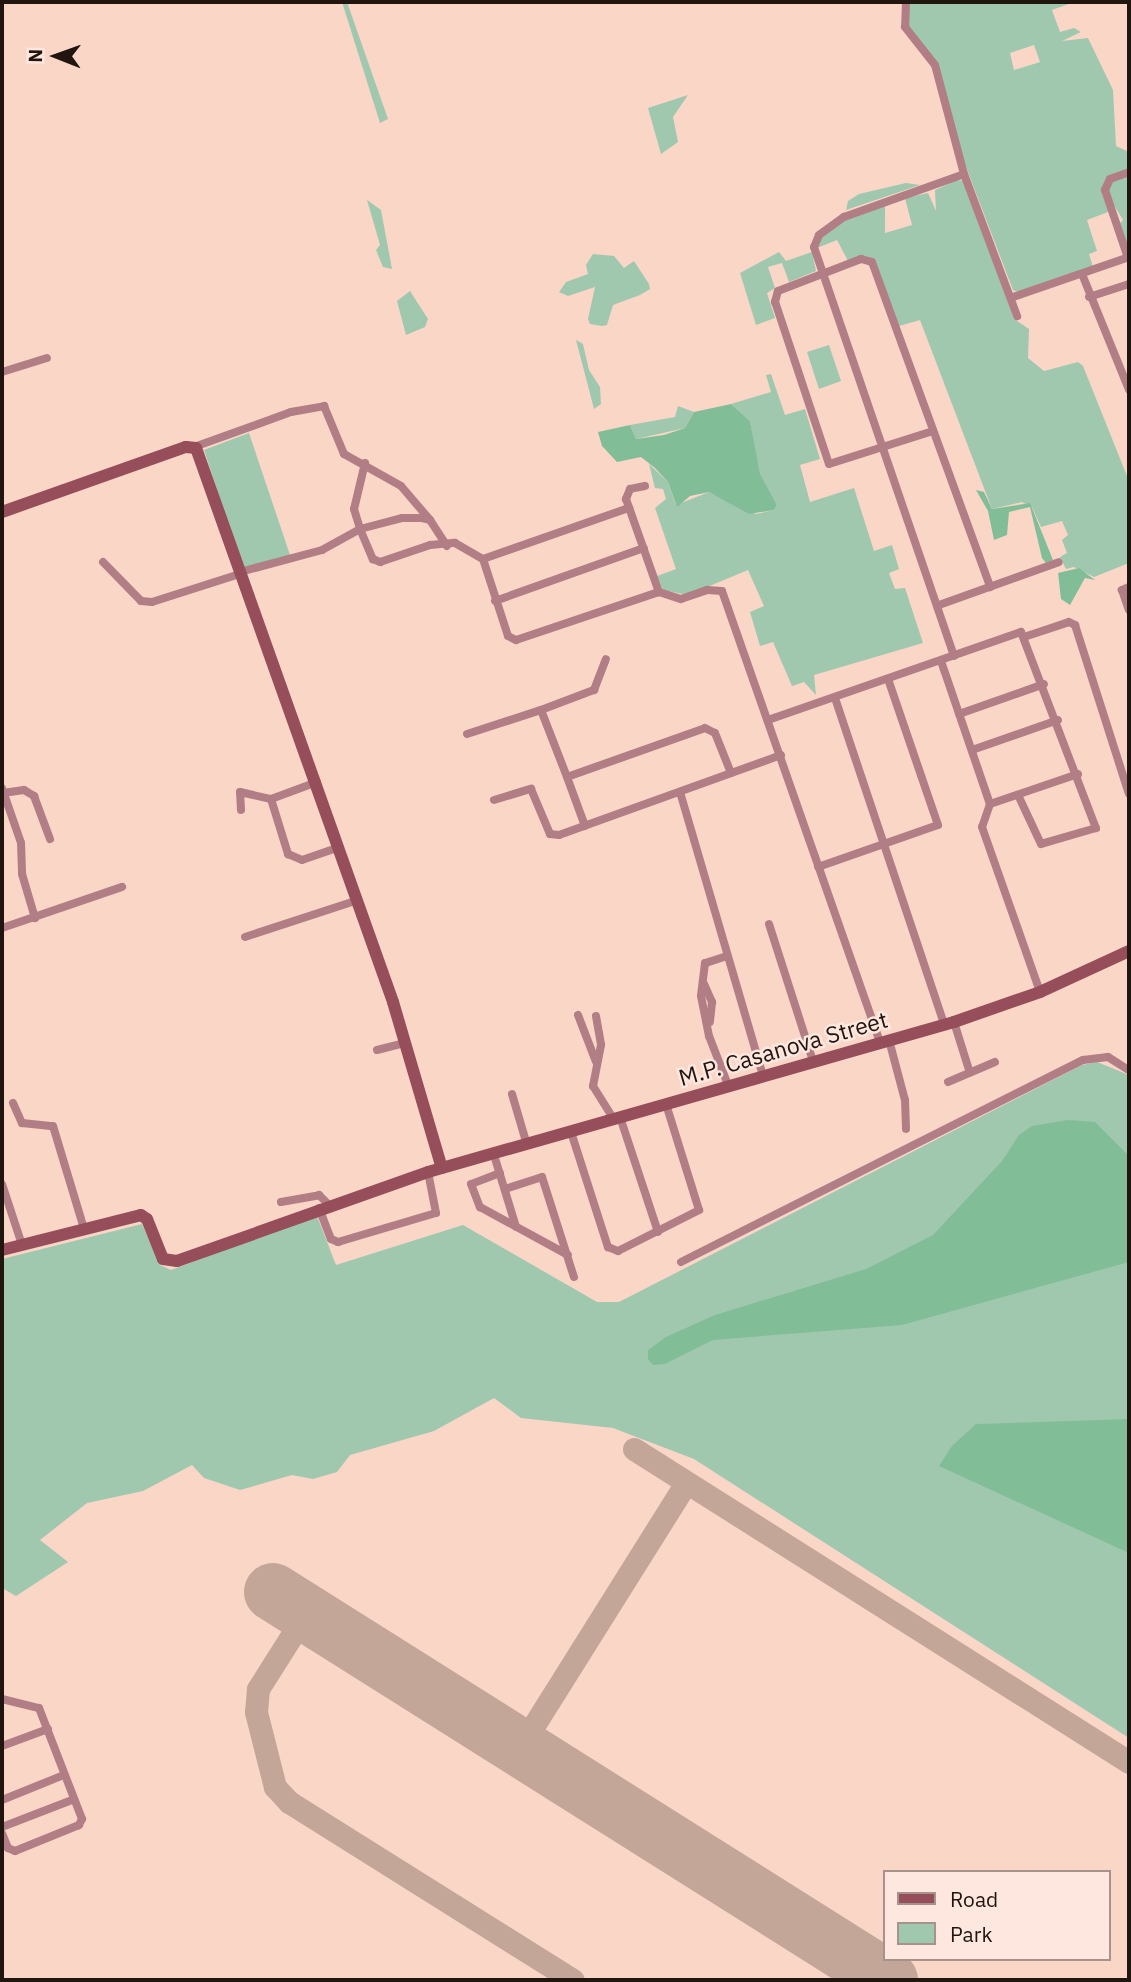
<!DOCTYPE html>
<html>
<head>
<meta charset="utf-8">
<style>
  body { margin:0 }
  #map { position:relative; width:1131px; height:1982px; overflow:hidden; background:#fad6c7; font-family:"IBM Plex Sans",sans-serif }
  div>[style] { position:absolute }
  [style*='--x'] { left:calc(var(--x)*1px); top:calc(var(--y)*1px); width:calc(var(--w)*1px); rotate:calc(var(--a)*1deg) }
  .green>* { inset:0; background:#9fc8ae }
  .forest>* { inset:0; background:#81be98 }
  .taxiway>* { height:23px; margin:-11.5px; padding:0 11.5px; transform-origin:11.5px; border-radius:11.5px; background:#c4a699 }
  .runway>* { height:58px; margin:-29px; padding:0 29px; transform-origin:29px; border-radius:29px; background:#c4a699 }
  .street>* { height:8px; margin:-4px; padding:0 4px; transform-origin:4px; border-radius:4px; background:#b27e85 }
  .secondary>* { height:12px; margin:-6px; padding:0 6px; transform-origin:6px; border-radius:6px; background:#974e5b }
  span { translate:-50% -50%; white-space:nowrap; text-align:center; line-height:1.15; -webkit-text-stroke:5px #fde7de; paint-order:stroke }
  .street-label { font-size:23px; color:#211510 }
  .frame { position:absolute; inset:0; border:4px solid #211510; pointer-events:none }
  .legend { position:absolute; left:883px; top:1870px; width:228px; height:91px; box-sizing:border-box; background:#fde7de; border:2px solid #a5938c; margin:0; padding:9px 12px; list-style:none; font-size:21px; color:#211510 }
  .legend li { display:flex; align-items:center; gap:14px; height:35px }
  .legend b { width:35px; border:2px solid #a5938c }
  .north { position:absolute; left:21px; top:21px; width:70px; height:70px; -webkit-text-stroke:5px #fde7de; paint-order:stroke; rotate:271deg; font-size:19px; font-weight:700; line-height:28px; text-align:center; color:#211510 }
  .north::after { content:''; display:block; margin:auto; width:24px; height:32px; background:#211510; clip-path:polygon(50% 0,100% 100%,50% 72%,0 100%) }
</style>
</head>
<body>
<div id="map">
  <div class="green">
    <div style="clip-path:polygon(342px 2px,347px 2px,388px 119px,380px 123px)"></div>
    <div style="clip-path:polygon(evenodd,909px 2px,1074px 2px,1052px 10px,1060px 32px,1074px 28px,1081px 32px,1062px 41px,1088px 38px,1113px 90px,1116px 146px,1129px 152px,1129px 170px,1108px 178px,1108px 212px,1087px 220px,1097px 251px,1089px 254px,1093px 267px,1019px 292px,1013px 290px,963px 159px,937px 62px,907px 27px,909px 2px,1034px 45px,1040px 62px,1014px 70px,1010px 53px,1034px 45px)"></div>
    <div style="clip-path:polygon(688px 95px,673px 117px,678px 142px,661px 154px,648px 108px)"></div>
    <div style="clip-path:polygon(1129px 174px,1129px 254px,1120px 223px,1123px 220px,1107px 193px,1114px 179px)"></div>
    <div style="clip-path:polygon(957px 180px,964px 181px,1014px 319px,1029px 329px,1028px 358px,1044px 371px,1078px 362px,1083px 366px,1129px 481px,1129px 563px,1094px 577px,1074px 567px,1066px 569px,1060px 557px,1067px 553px,1062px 540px,1068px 535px,1062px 521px,1041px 527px,1032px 507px,1022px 502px,992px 509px,920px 320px,899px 326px,872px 258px,848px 261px,837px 240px,817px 248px,818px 241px,839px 222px,885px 206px,885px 233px,912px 225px,905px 198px,928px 193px,936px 211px,935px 190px)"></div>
    <div style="clip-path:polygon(906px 183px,920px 185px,846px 210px,848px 201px,859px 194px)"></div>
    <div style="clip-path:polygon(367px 200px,381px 210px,392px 269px,383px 267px,376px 250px,380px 245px)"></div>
    <div style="clip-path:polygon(779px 252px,786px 261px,812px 252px,816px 271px,789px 282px,782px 263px,768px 267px,775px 288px,767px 293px,775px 318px,756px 325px,740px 273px)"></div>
    <div style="clip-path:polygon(593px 254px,614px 256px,624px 268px,634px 261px,649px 284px,650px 289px,640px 295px,613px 305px,607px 325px,602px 326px,590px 324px,588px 319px,595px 287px,568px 296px,559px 292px,566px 282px,588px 274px,586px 265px)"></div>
    <div style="clip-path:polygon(410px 291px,428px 319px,425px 327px,406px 335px,397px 301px)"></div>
    <div style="clip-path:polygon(576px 340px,583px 344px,589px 370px,600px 387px,601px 404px,594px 409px)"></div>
    <div style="clip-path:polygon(829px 345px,841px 381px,819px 389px,807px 352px)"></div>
    <div style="clip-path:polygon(771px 374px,785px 415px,805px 409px,820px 459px,800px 465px,810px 502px,854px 488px,874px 551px,892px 545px,899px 569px,889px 573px,895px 589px,905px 588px,923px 643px,814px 675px,816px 695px,804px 682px,792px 686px,773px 642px,760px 646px,750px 612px,764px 606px,748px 570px,688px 595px,663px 590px,657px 576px,676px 569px,655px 508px,666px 499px,663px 489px,655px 488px,649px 464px,668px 482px,676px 505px,709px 492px,756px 514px,774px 510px,777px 505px,759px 474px,750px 421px,731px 404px,771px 392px,766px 375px)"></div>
    <div style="clip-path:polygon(678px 406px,694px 412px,685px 428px,636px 439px,630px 425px,675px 417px)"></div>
    <div style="clip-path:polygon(249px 433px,291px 558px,243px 568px,204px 450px)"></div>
    <div style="clip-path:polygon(1097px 1062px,1129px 1075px,1129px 1738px,694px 1459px,613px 1428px,521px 1418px,494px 1398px,434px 1431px,350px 1455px,337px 1472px,313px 1479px,292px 1475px,240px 1490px,204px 1478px,192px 1465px,143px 1491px,87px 1503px,40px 1540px,68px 1562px,16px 1596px,2px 1588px,2px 1259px,142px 1224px,160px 1265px,171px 1270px,317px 1216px,336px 1265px,463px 1225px,597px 1302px,619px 1302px,1082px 1065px)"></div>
  </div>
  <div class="forest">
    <div style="clip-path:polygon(731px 404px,750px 421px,760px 474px,777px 505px,774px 510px,749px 514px,709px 492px,690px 496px,677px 507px,668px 482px,655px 468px,641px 457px,617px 462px,602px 446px,598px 432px,630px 425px,636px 439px,664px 435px,685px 428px,694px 412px)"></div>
    <div style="clip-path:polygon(976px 490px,984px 492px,992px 509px,1030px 503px,1053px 560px,1046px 563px,1042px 558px,1030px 507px,1009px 512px,1007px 535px,994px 540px,988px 511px)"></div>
    <div style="clip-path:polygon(1079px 568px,1095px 580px,1085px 578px,1070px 605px,1061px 599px,1058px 573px)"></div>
    <div style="clip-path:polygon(1068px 1120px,1095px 1122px,1129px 1156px,1129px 1262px,902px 1325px,713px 1340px,665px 1364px,653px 1365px,648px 1359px,648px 1350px,666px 1337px,715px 1315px,866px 1269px,933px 1235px,1002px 1161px,1019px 1135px,1032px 1126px)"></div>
    <div style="clip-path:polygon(1129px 1419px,1129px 1553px,939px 1466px,952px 1446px,976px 1424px)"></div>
  </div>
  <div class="taxiway">
    <div style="--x:634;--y:1449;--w:586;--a:32.31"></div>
    <div style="--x:306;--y:1613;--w:90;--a:122.3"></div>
    <div style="--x:258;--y:1689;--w:23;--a:95"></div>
    <div style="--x:256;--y:1712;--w:77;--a:75.8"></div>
    <div style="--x:275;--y:1787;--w:21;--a:47"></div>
    <div style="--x:289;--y:1802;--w:335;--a:32.1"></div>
    <div style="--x:536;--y:1722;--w:282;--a:-57.9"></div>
  </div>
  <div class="runway">
    <div style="--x:273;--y:1592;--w:728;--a:32.21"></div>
  </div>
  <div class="street">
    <div style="--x:906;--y:2;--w:25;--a:92"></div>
    <div style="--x:905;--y:27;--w:48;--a:51.7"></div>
    <div style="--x:935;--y:65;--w:113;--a:75.1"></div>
    <div style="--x:964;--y:174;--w:152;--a:69.5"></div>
    <div style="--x:1128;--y:258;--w:72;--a:-108.7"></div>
    <div style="--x:1105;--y:190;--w:12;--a:-66"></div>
    <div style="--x:1110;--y:179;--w:20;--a:-20"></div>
    <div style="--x:1082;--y:274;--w:125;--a:67.9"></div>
    <div style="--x:1013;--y:297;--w:123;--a:-19"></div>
    <div style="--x:1089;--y:297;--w:42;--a:-18"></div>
    <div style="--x:2;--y:372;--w:47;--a:-17.3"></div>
    <div style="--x:933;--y:431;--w:109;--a:162.4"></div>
    <div style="--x:829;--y:464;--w:171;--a:-108.4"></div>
    <div style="--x:775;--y:302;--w:11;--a:-75"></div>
    <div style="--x:778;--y:291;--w:89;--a:-21.1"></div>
    <div style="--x:861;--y:259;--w:11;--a:15"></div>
    <div style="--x:872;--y:262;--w:346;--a:70"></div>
    <div style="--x:194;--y:447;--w:103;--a:-19.8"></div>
    <div style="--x:291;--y:412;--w:34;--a:-10"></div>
    <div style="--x:324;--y:406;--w:52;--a:67.4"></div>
    <div style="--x:344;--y:454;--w:65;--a:29.3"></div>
    <div style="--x:401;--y:486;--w:45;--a:49.5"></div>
    <div style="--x:365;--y:463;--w:47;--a:103.4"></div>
    <div style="--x:354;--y:509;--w:21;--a:73"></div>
    <div style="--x:360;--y:529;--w:43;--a:-14.7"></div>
    <div style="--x:402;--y:518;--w:20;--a:0"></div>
    <div style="--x:422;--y:518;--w:8;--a:14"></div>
    <div style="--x:430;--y:520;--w:31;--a:57"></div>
    <div style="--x:645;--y:486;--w:15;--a:169"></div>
    <div style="--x:630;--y:489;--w:11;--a:112"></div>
    <div style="--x:626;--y:499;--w:99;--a:70.5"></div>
    <div style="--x:483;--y:559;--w:155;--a:-19.3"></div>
    <div style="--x:103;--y:562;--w:54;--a:45.7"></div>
    <div style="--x:141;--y:601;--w:11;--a:5"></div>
    <div style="--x:152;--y:602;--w:92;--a:-17.7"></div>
    <div style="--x:240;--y:572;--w:85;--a:-15"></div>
    <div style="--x:322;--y:550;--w:43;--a:-28.9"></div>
    <div style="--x:360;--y:529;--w:33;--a:67"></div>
    <div style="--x:373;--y:559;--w:8;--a:23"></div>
    <div style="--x:380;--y:562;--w:53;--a:-18.8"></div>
    <div style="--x:430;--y:545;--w:25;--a:-5"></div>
    <div style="--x:455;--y:543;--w:32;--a:30"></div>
    <div style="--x:483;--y:559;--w:81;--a:72"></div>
    <div style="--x:508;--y:636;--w:9;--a:27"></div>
    <div style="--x:516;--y:640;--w:151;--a:-18.6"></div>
    <div style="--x:659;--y:592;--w:23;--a:18"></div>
    <div style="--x:681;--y:599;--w:28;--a:-19"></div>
    <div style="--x:707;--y:590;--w:15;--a:4"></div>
    <div style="--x:722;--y:591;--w:478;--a:70.7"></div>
    <div style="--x:1129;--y:587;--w:8;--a:157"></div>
    <div style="--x:1122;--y:590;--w:21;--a:71"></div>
    <div style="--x:495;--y:601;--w:158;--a:-19.6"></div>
    <div style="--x:939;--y:605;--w:127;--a:-19.7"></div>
    <div style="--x:1027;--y:636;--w:44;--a:-18.4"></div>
    <div style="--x:1069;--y:622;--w:7;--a:27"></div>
    <div style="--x:1075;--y:625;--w:177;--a:72.3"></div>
    <div style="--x:954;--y:656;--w:432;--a:-108.9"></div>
    <div style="--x:814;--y:247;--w:13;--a:-67"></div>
    <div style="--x:819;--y:235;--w:31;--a:-36"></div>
    <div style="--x:844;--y:217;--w:127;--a:-19.7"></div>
    <div style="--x:941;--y:661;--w:151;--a:71.1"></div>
    <div style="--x:990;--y:804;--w:24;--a:109"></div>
    <div style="--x:982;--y:827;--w:175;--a:70.6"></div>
    <div style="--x:835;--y:698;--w:344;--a:71.5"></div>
    <div style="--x:541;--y:710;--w:57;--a:-20.7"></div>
    <div style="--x:594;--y:690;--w:33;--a:-69"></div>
    <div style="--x:959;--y:714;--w:90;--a:-19.4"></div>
    <div style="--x:768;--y:720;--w:268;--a:-19.2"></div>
    <div style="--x:1021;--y:632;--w:210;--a:69.1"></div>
    <div style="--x:1096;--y:828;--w:57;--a:163.8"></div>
    <div style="--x:1041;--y:844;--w:54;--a:-115.1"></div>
    <div style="--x:467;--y:734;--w:78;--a:-18"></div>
    <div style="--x:541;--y:710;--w:72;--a:68.8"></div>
    <div style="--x:972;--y:750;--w:91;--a:-19.2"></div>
    <div style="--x:317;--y:782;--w:49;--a:159.7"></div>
    <div style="--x:271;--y:799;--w:58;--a:72.8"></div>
    <div style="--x:288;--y:854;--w:15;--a:23"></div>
    <div style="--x:302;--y:860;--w:39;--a:-19"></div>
    <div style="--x:2;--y:788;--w:58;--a:70.9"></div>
    <div style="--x:21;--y:843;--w:31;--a:88"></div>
    <div style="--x:22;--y:874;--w:46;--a:73.5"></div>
    <div style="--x:680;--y:792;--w:295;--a:73.7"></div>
    <div style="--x:3;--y:793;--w:21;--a:-8"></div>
    <div style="--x:24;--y:790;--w:12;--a:31"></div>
    <div style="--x:34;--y:796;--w:46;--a:69.6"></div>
    <div style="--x:494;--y:800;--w:39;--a:-17"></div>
    <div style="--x:531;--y:789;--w:49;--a:67.1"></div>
    <div style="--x:550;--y:834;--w:9;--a:6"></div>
    <div style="--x:559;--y:835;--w:236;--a:-19.8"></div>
    <div style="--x:990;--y:804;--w:93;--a:-18.8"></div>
    <div style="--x:241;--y:810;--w:18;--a:-93"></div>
    <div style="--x:240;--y:792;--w:32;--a:13"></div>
    <div style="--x:585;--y:826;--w:52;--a:-110.2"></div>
    <div style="--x:567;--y:777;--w:146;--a:-19.5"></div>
    <div style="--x:705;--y:728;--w:11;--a:27"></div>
    <div style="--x:715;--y:733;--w:43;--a:68.2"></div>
    <div style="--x:818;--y:867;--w:127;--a:-19.3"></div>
    <div style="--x:938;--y:825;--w:154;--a:-108.9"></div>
    <div style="--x:769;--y:924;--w:144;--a:72.2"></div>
    <div style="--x:2;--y:928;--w:127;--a:-18.9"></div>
    <div style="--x:245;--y:937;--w:119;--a:-18.1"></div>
    <div style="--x:727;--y:956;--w:23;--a:162"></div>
    <div style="--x:705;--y:963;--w:33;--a:97"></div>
    <div style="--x:701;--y:996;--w:41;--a:78.7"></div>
    <div style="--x:709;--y:1036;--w:53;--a:68.8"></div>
    <div style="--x:704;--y:984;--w:20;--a:66"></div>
    <div style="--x:712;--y:1002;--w:20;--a:96"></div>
    <div style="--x:578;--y:1015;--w:50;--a:69"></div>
    <div style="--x:596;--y:1016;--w:29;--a:80"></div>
    <div style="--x:601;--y:1045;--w:42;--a:101"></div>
    <div style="--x:593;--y:1086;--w:39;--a:58"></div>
    <div style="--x:954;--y:1022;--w:53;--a:72.6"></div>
    <div style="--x:889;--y:1040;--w:62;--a:75.1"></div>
    <div style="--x:905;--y:1100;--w:29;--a:88"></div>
    <div style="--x:377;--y:1050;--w:30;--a:-14"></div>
    <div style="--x:948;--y:1082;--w:51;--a:-23.1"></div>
    <div style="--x:512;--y:1094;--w:53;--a:73.6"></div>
    <div style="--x:13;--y:1103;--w:22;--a:66"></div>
    <div style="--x:22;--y:1123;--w:31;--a:6"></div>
    <div style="--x:53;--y:1126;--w:108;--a:73.2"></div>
    <div style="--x:620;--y:1117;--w:121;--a:71.7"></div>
    <div style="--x:571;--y:1132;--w:121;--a:72.2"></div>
    <div style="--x:608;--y:1247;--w:11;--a:22"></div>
    <div style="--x:618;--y:1251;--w:91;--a:-26.8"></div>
    <div style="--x:699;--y:1210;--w:111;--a:-107.3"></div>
    <div style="--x:494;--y:1155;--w:75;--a:73"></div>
    <div style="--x:500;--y:1173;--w:31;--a:159"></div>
    <div style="--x:471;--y:1184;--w:25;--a:69"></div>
    <div style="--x:480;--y:1207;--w:100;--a:28.6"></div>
    <div style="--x:2;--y:1184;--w:64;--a:71.8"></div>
    <div style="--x:505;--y:1189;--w:39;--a:-18"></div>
    <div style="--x:542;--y:1177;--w:105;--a:72.3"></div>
    <div style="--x:281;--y:1202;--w:39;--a:-10"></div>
    <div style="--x:319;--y:1195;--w:14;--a:45"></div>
    <div style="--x:319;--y:1208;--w:33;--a:69"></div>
    <div style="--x:331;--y:1239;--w:8;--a:23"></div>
    <div style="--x:338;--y:1242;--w:102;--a:-16.5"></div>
    <div style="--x:436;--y:1213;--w:42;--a:-101"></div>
    <div style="--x:681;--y:1262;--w:450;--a:-26.7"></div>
    <div style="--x:1083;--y:1060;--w:25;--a:-7"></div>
    <div style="--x:1108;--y:1057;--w:25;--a:32"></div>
    <div style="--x:2;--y:1699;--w:38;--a:14"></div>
    <div style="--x:39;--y:1708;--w:119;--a:68.8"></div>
    <div style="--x:82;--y:1819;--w:7;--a:117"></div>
    <div style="--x:79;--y:1825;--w:69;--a:157.9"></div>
    <div style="--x:15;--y:1851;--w:8;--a:-157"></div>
    <div style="--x:8;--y:1848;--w:16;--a:-112"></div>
    <div style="--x:2;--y:1746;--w:49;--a:-20.3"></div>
    <div style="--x:2;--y:1800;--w:67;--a:-22"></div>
    <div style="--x:2;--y:1827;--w:75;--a:-21.1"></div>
  </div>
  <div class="secondary">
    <div style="--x:2;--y:512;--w:195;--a:-19.5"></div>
    <div style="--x:186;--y:447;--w:10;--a:6"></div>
    <div style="--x:196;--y:448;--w:588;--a:70.42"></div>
    <div style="--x:393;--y:1002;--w:173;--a:73.6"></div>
    <div style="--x:2;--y:1250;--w:143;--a:-14.1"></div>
    <div style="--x:141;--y:1215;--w:7;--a:34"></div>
    <div style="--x:147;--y:1219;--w:43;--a:68.2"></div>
    <div style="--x:163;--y:1259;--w:14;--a:8"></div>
    <div style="--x:177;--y:1261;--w:266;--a:-19.5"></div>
    <div style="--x:428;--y:1172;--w:547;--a:-15.92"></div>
    <div style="--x:954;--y:1022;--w:91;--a:-19.2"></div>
    <div style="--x:1040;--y:992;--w:98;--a:-24.7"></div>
  </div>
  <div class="street-label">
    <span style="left:783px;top:1048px;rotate:-16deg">M.P. Casanova Street</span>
  </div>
  <div class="frame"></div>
  <ul class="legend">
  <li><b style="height:9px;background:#974e5b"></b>Road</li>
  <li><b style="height:19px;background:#9fc8ae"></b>Park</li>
  </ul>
  <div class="north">N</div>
</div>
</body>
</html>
